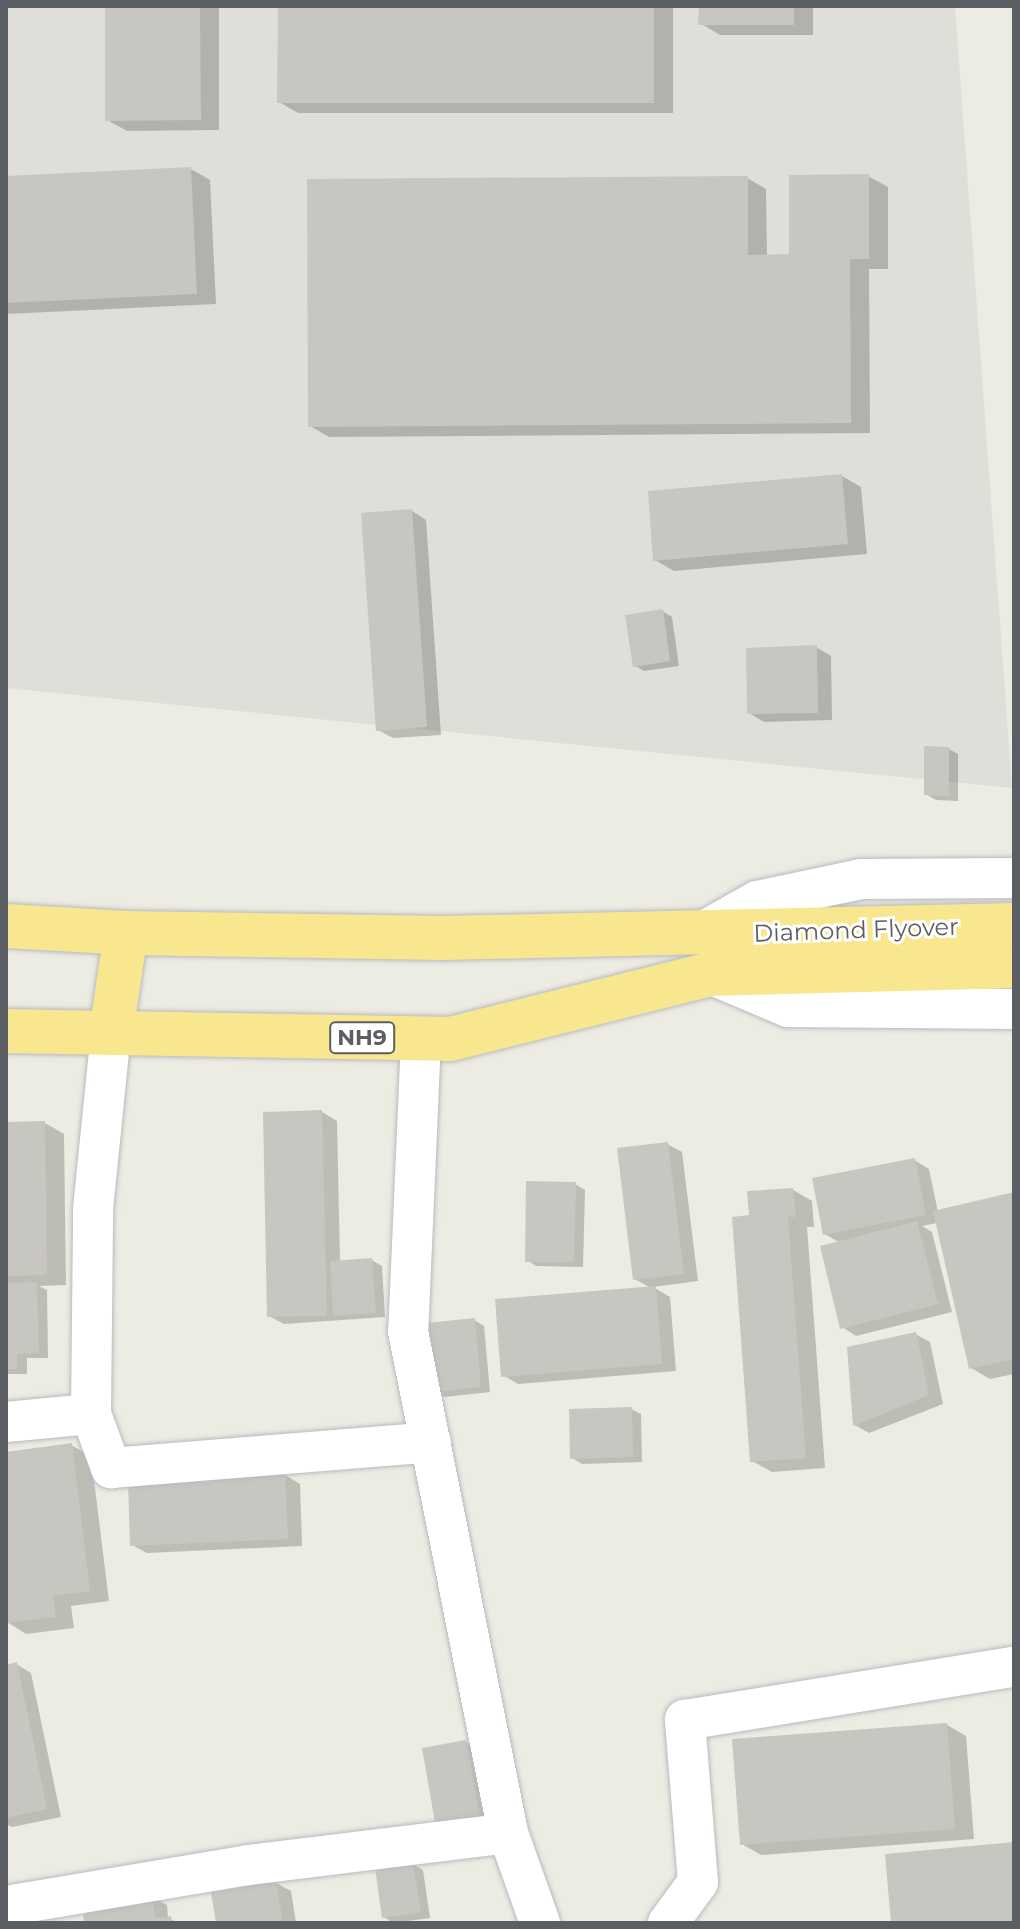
<!DOCTYPE html>
<html>
<head>
<meta charset="utf-8">
<style>
  body { margin:0 }
  #map { position:relative; width:1020px; height:1929px; overflow:hidden; background:#edece3; font-family:Montserrat,sans-serif }
  div>[style] { position:absolute }
  [style*='--x'] { left:calc(var(--x)*1px); top:calc(var(--y)*1px); width:calc(var(--w)*1px); rotate:calc(var(--a)*1deg) }
  .industrial>* { inset:0; background:#dfded8 }
  .shadow>* { inset:0; background:#0003 }
  .building>* { inset:0; background:#c8c6c0 }
  .roads { filter:drop-shadow(0 0 2px #b8babf) drop-shadow(0 0 2px #b8babf) }
  .minor>* { height:40px; margin:-20px; padding:0 20px; transform-origin:20px; border-radius:20px; background:#fff }
  .highway>* { height:44px; margin:-22px; padding:0 22px; transform-origin:22px; border-radius:22px; background:#f9e78f }
  span { translate:-50% -50%; white-space:nowrap; text-align:center; line-height:1.15; -webkit-text-stroke:6px #fff; paint-order:stroke }
  .shield-label span { padding:2px 6px; background:#fff; border:2px solid; border-radius:6px; -webkit-text-stroke-width:0 }
  .shield-label { font-size:22px; color:#5b5e63; font-weight:700 }
  .street-label { font-size:24px; color:#5b5e63 }
  .frame { position:absolute; inset:0; border:8px solid #5b5e63; pointer-events:none }
</style>
</head>
<body>
<div id="map">
  <div class="industrial">
    <div style="clip-path:polygon(6px 6px,955px 6px,1012px 788px,6px 688px)"></div>
  </div>
  <div class="shadow">
    <div style="clip-path:polygon(107px 6px,219px 6px,219px 130px,127px 131px,107px 120px)"></div>
    <div style="clip-path:polygon(280px 6px,673px 6px,673px 113px,298px 113px,279px 102px)"></div>
    <div style="clip-path:polygon(700px 6px,813px 6px,813px 35px,720px 35px,700px 23px)"></div>
    <div style="clip-path:polygon(191px 169px,210px 180px,216px 304px,6px 314px,6px 178px)"></div>
    <div style="clip-path:polygon(868px 176px,888px 187px,888px 269px,869px 269px,870px 433px,329px 437px,310px 426px,747px 178px,766px 189px,767px 256px,791px 256px)"></div>
    <div style="clip-path:polygon(842px 476px,861px 487px,867px 554px,674px 571px,655px 560px)"></div>
    <div style="clip-path:polygon(412px 511px,426px 520px,441px 735px,393px 738px,378px 730px)"></div>
    <div style="clip-path:polygon(662px 611px,672px 617px,679px 666px,644px 671px,634px 665px)"></div>
    <div style="clip-path:polygon(816px 647px,831px 656px,832px 720px,764px 722px,749px 713px)"></div>
    <div style="clip-path:polygon(949px 749px,958px 754px,958px 801px,936px 800px,926px 794px)"></div>
    <div style="clip-path:polygon(322px 1112px,337px 1121px,340px 1262px,372px 1260px,382px 1266px,385px 1317px,284px 1324px,269px 1316px)"></div>
    <div style="clip-path:polygon(45px 1123px,64px 1134px,66px 1285px,39px 1286px,47px 1290px,48px 1358px,27px 1358px,27px 1374px,6px 1374px,6px 1124px)"></div>
    <div style="clip-path:polygon(667px 1144px,682px 1152px,698px 1281px,653px 1287px,670px 1297px,676px 1371px,518px 1384px,503px 1375px,652px 1289px,635px 1279px)"></div>
    <div style="clip-path:polygon(914px 1160px,929px 1169px,938px 1212px,1014px 1194px,1014px 1374px,990px 1379px,971px 1368px,937px 1223px,922px 1226px,932px 1232px,952px 1312px,856px 1336px,842px 1327px,840px 1243px,825px 1234px)"></div>
    <div style="clip-path:polygon(575px 1184px,585px 1190px,583px 1267px,536px 1266px,527px 1260px)"></div>
    <div style="clip-path:polygon(793px 1190px,812px 1201px,814px 1227px,807px 1227px,825px 1468px,772px 1472px,752px 1461px,752px 1217px)"></div>
    <div style="clip-path:polygon(474px 1320px,484px 1326px,490px 1392px,445px 1397px,435px 1391px)"></div>
    <div style="clip-path:polygon(915px 1334px,930px 1342px,943px 1404px,869px 1433px,855px 1425px)"></div>
    <div style="clip-path:polygon(631px 1409px,641px 1414px,642px 1462px,582px 1464px,572px 1458px)"></div>
    <div style="clip-path:polygon(71px 1445px,91px 1456px,109px 1601px,71px 1606px,74px 1628px,26px 1634px,7px 1622px,6px 1615px,6px 1454px)"></div>
    <div style="clip-path:polygon(285px 1475px,300px 1484px,302px 1546px,147px 1553px,132px 1545px)"></div>
    <div style="clip-path:polygon(16px 1664px,31px 1673px,61px 1817px,12px 1827px,6px 1824px,6px 1667px)"></div>
    <div style="clip-path:polygon(947px 1725px,966px 1736px,974px 1839px,761px 1855px,742px 1844px)"></div>
    <div style="clip-path:polygon(466px 1742px,476px 1748px,489px 1825px,448px 1832px)"></div>
    <div style="clip-path:polygon(413px 1864px,423px 1870px,430px 1918px,393px 1923px,384px 1917px)"></div>
    <div style="clip-path:polygon(276px 1883px,291px 1891px,296px 1923px,218px 1923px)"></div>
    <div style="clip-path:polygon(152px 1897px,167px 1905px,168px 1918px,179px 1923px,86px 1923px)"></div>
  </div>
  <div class="building">
    <div style="clip-path:polygon(105px 6px,200px 6px,201px 120px,105px 121px)"></div>
    <div style="clip-path:polygon(278px 6px,654px 6px,654px 103px,277px 103px)"></div>
    <div style="clip-path:polygon(699px 6px,794px 6px,794px 25px,698px 25px)"></div>
    <div style="clip-path:polygon(191px 167px,197px 294px,6px 303px,6px 176px)"></div>
    <div style="clip-path:polygon(869px 174px,869px 259px,850px 259px,851px 423px,308px 427px,307px 179px,748px 176px,748px 255px,789px 254px,789px 175px)"></div>
    <div style="clip-path:polygon(842px 474px,848px 544px,653px 561px,648px 491px)"></div>
    <div style="clip-path:polygon(412px 509px,427px 727px,376px 731px,361px 513px)"></div>
    <div style="clip-path:polygon(663px 609px,670px 661px,633px 667px,625px 615px)"></div>
    <div style="clip-path:polygon(817px 645px,818px 713px,747px 714px,746px 648px)"></div>
    <div style="clip-path:polygon(924px 746px,949px 747px,949px 796px,924px 795px)"></div>
    <div style="clip-path:polygon(322px 1110px,327px 1316px,267px 1317px,263px 1112px)"></div>
    <div style="clip-path:polygon(45px 1121px,47px 1275px,6px 1276px,6px 1122px)"></div>
    <div style="clip-path:polygon(668px 1142px,684px 1274px,633px 1280px,617px 1148px)"></div>
    <div style="clip-path:polygon(915px 1158px,926px 1215px,823px 1235px,812px 1178px)"></div>
    <div style="clip-path:polygon(526px 1181px,576px 1182px,574px 1262px,525px 1262px)"></div>
    <div style="clip-path:polygon(793px 1188px,796px 1217px,788px 1217px,806px 1458px,750px 1462px,732px 1217px,749px 1215px,747px 1191px)"></div>
    <div style="clip-path:polygon(1014px 1192px,1014px 1359px,969px 1369px,933px 1211px)"></div>
    <div style="clip-path:polygon(917px 1221px,938px 1304px,840px 1329px,820px 1246px)"></div>
    <div style="clip-path:polygon(372px 1258px,376px 1313px,333px 1316px,330px 1261px)"></div>
    <div style="clip-path:polygon(37px 1282px,39px 1353px,17px 1354px,17px 1369px,6px 1369px,6px 1283px)"></div>
    <div style="clip-path:polygon(656px 1286px,662px 1364px,501px 1377px,495px 1299px)"></div>
    <div style="clip-path:polygon(475px 1318px,481px 1387px,433px 1392px,427px 1323px)"></div>
    <div style="clip-path:polygon(916px 1332px,929px 1395px,853px 1426px,847px 1347px)"></div>
    <div style="clip-path:polygon(632px 1407px,633px 1457px,570px 1459px,569px 1409px)"></div>
    <div style="clip-path:polygon(72px 1443px,90px 1591px,53px 1596px,56px 1617px,6px 1623px,6px 1452px)"></div>
    <div style="clip-path:polygon(285px 1473px,288px 1539px,130px 1546px,128px 1481px)"></div>
    <div style="clip-path:polygon(17px 1662px,47px 1809px,6px 1818px,6px 1665px)"></div>
    <div style="clip-path:polygon(947px 1723px,955px 1829px,740px 1845px,732px 1739px)"></div>
    <div style="clip-path:polygon(466px 1740px,481px 1820px,436px 1828px,422px 1748px)"></div>
    <div style="clip-path:polygon(1014px 1842px,1014px 1923px,891px 1923px,885px 1854px)"></div>
    <div style="clip-path:polygon(413px 1862px,421px 1913px,382px 1918px,375px 1868px)"></div>
    <div style="clip-path:polygon(276px 1881px,283px 1923px,216px 1923px,211px 1892px)"></div>
    <div style="clip-path:polygon(152px 1895px,155px 1918px,171px 1916px,172px 1923px,84px 1923px,83px 1912px)"></div>
  </div>
  <div class="roads">
    <div class="minor">
      <div style="--x:699;--y:934;--w:67;--a:-29.6"></div>
      <div style="--x:757;--y:901;--w:106;--a:-11.9"></div>
      <div style="--x:861;--y:879;--w:153;--a:-0.4"></div>
      <div style="--x:710;--y:974;--w:85;--a:22.9"></div>
      <div style="--x:788;--y:1007;--w:226;--a:0.5"></div>
      <div style="--x:421;--y:1039;--w:292;--a:92.5"></div>
      <div style="--x:408;--y:1331;--w:512;--a:78.73"></div>
      <div style="--x:508;--y:1833;--w:96;--a:70.4"></div>
      <div style="--x:91;--y:1414;--w:58;--a:69.7"></div>
      <div style="--x:111;--y:1468;--w:321;--a:-4.6"></div>
      <div style="--x:6;--y:1422;--w:85;--a:-5.4"></div>
      <div style="--x:91;--y:1414;--w:205;--a:-89.4"></div>
      <div style="--x:93;--y:1209;--w:177;--a:-84.2"></div>
      <div style="--x:6;--y:1906;--w:246;--a:-9.6"></div>
      <div style="--x:249;--y:1865;--w:261;--a:-7"></div>
      <div style="--x:668;--y:1923;--w:51;--a:-53.8"></div>
      <div style="--x:698;--y:1882;--w:163;--a:-94.6"></div>
      <div style="--x:685;--y:1720;--w:333;--a:-9.2"></div>
    </div>
    <div class="highway">
      <div style="--x:6;--y:926;--w:120;--a:3.3"></div>
      <div style="--x:126;--y:933;--w:318;--a:0.9"></div>
      <div style="--x:444;--y:938;--w:570;--a:-1.31"></div>
      <div style="--x:6;--y:1031;--w:444;--a:1"></div>
      <div style="--x:450;--y:1039;--w:268;--a:-14"></div>
      <div style="--x:710;--y:974;--w:304;--a:-1.5"></div>
      <div style="--x:111;--y:1033;--w:101;--a:-81.5"></div>
    </div>
  </div>
  <div class="shield-label">
    <span style="left:362px;top:1038px">NH9</span>
  </div>
  <div class="street-label">
    <span style="left:856px;top:930px;rotate:-2deg">Diamond Flyover</span>
  </div>
  <div class="frame"></div>
</div>
</body>
</html>
